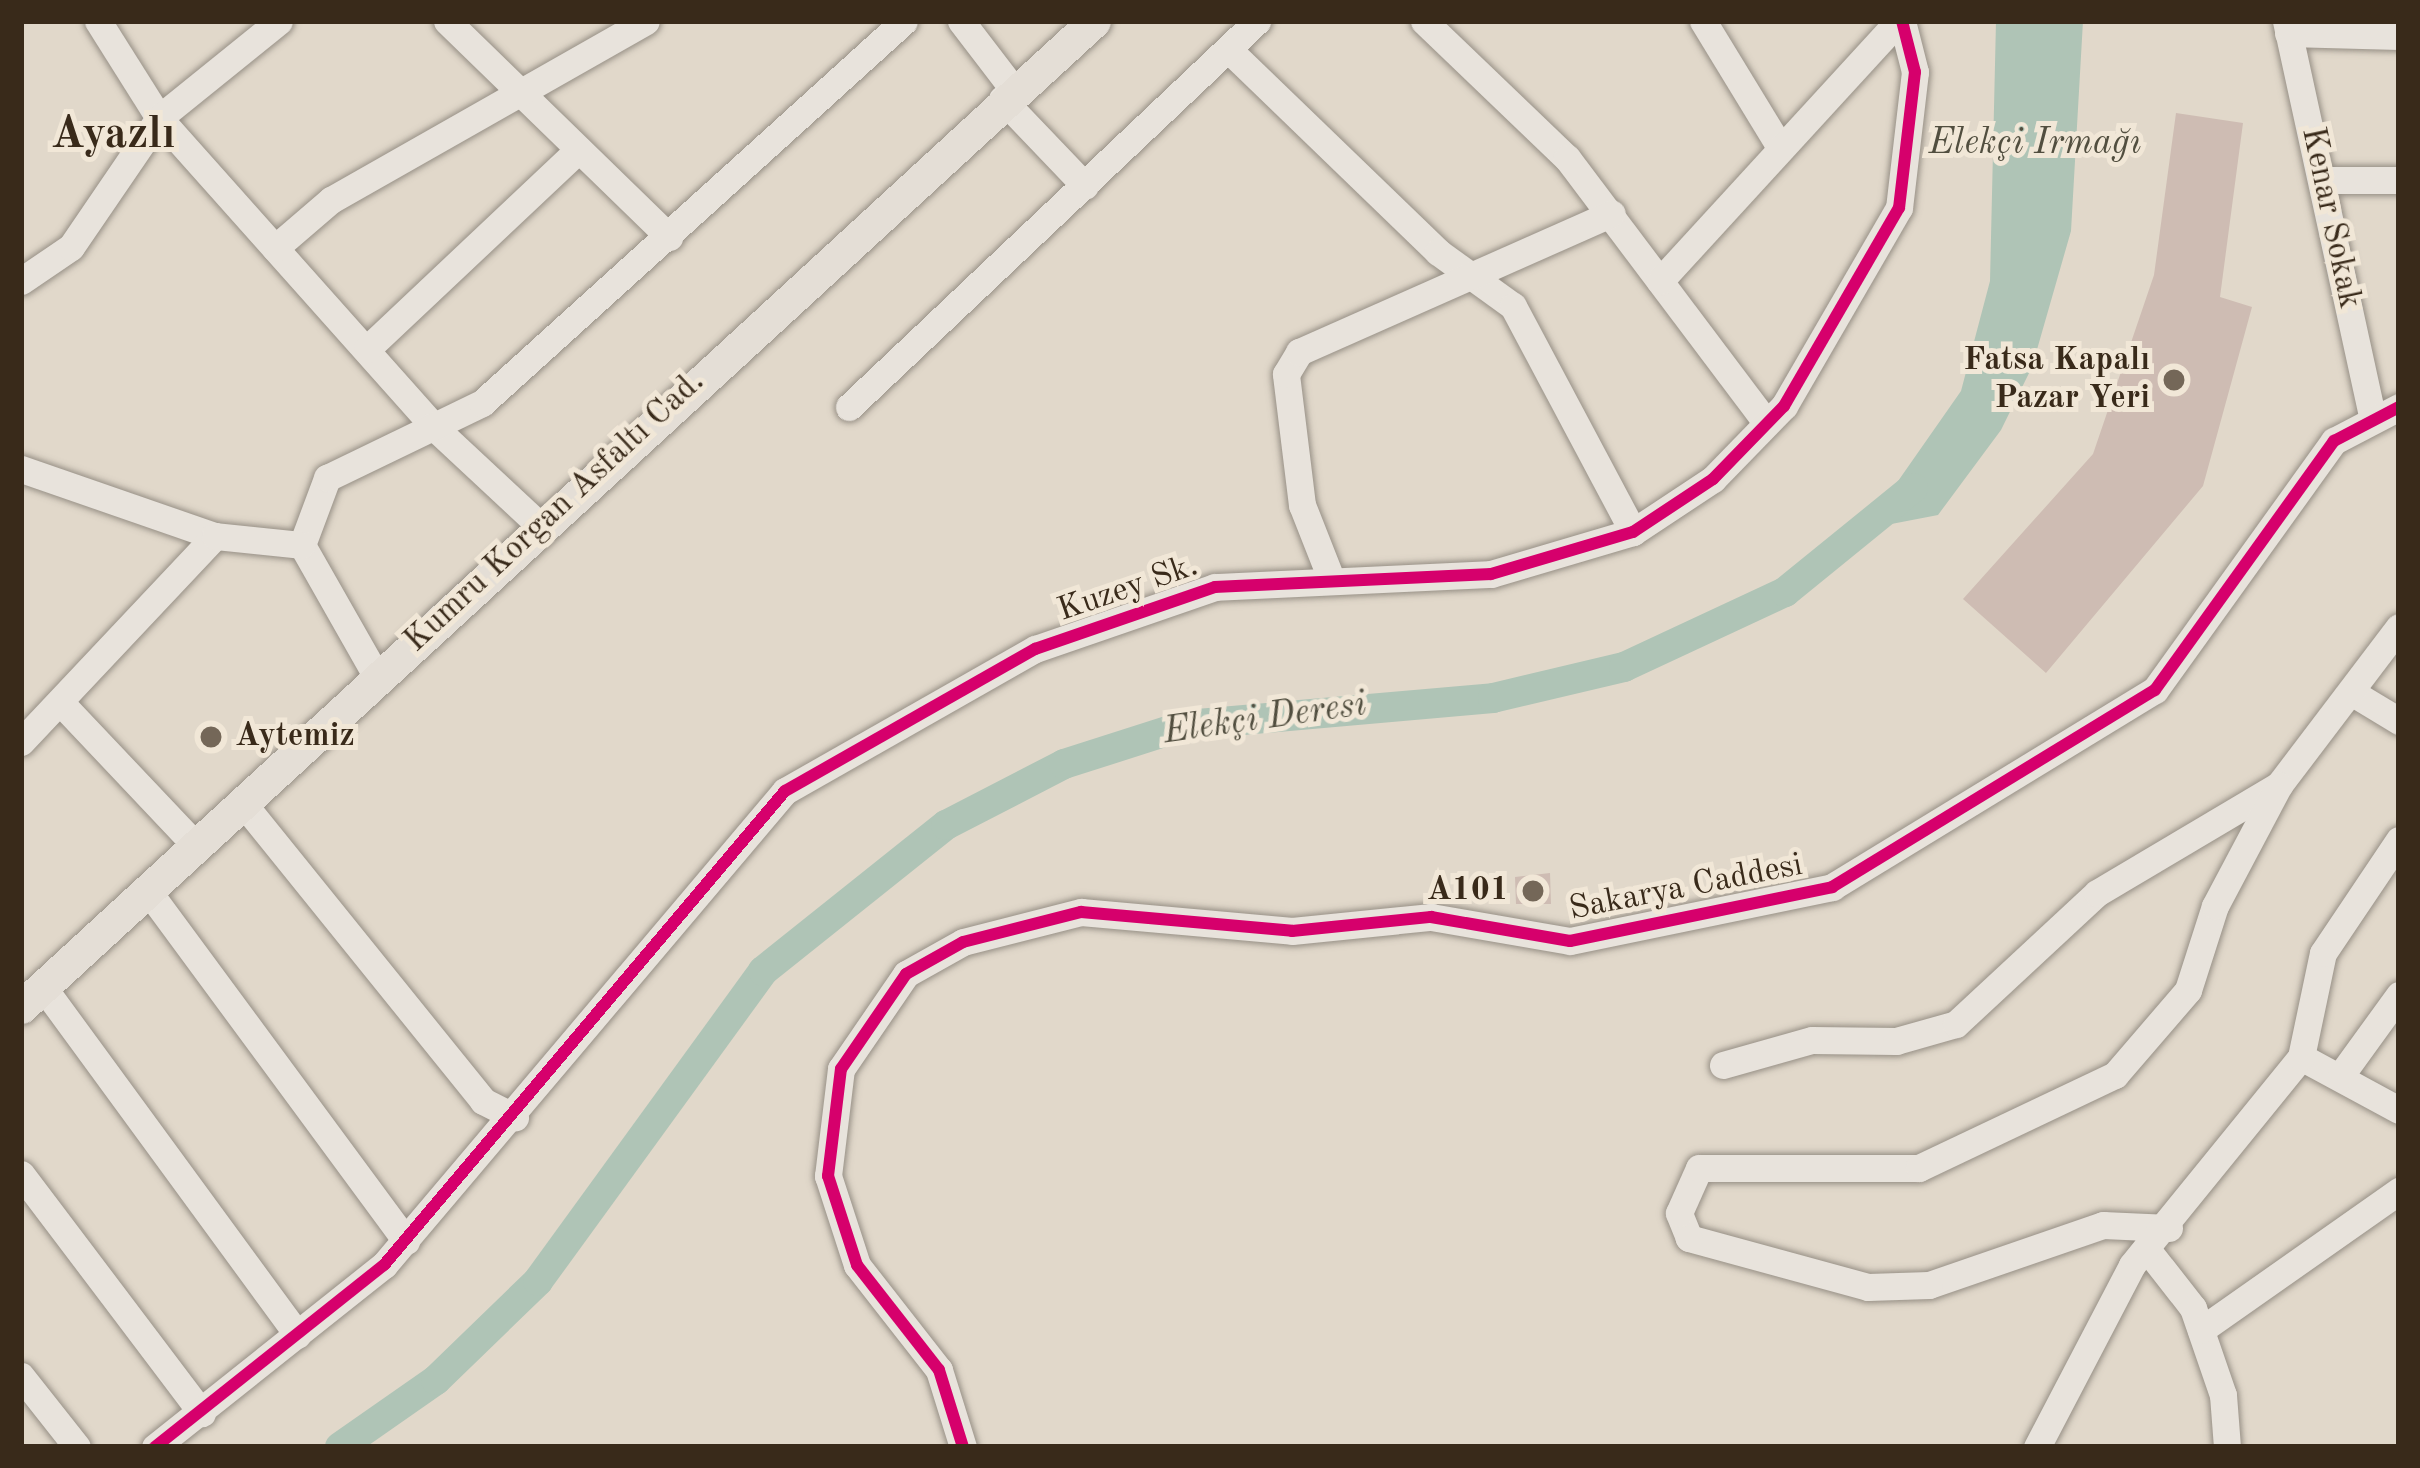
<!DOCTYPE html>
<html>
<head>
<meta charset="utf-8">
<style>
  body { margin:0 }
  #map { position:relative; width:2420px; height:1468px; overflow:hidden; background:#e1d8ca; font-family:"Old Standard TT",serif }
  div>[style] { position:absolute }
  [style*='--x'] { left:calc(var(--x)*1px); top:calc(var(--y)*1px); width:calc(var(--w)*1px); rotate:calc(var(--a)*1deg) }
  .water>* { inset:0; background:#afc4b6 }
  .river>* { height:30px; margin:-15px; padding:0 15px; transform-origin:15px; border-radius:15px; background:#afc4b6 }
  .building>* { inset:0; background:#cebcb3 }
  .roads { filter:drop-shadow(0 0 3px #979086) drop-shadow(0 0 3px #979086) }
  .minor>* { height:27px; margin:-13.5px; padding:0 13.5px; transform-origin:13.5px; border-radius:13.5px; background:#e8e3dc }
  .major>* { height:33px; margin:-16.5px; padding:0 16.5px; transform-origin:16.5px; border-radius:16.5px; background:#e4ded6 }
  .cycleway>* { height:12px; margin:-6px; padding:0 6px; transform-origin:6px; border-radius:6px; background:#d6006c }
  .dots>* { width:33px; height:33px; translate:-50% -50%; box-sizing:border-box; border:6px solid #f1e7d7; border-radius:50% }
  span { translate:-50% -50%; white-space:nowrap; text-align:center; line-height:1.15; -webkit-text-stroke:10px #f1e7d7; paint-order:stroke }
  .street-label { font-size:33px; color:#392a1a }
  .poi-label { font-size:33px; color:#392a1a; font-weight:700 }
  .right { translate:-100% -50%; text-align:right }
  .left { translate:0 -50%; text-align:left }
  .water-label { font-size:36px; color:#514e3f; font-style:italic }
  .district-label { font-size:45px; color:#392a1a; font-weight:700 }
  .frame { position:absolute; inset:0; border:24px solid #392a1a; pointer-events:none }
</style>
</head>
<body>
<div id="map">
  <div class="water">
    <div style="clip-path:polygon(1996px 21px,2083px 21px,2071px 231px,2032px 367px,2001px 430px,1938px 515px,1881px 526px,1889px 494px,1961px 391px,1990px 281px)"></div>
  </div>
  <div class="river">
    <div style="--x:340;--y:1447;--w:117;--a:-34.9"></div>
    <div style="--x:436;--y:1380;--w:142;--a:-44.1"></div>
    <div style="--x:538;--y:1281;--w:383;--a:-54"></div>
    <div style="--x:763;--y:971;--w:234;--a:-38.6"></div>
    <div style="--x:946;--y:825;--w:133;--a:-27.3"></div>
    <div style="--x:1064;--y:764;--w:128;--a:-17.7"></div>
    <div style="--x:1186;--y:725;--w:308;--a:-5"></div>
    <div style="--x:1493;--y:698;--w:135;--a:-13.3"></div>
    <div style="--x:1624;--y:667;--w:178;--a:-25"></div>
    <div style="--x:1785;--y:592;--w:165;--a:-39.1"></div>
  </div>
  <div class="building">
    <div style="clip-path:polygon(2176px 113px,2243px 123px,2220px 297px,2252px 307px,2203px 486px,2046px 673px,1963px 599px,2093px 454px,2154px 275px)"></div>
    <div style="clip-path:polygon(1550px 873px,1551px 904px,1516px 904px,1515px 877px)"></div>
  </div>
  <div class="roads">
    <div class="minor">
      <div style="--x:98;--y:21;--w:115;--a:57.8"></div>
      <div style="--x:159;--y:118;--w:412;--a:48.3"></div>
      <div style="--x:433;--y:426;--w:144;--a:43"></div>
      <div style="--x:447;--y:21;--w:310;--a:44.2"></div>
      <div style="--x:961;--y:21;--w:86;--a:52.6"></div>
      <div style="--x:1424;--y:21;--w:198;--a:43.8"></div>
      <div style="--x:1567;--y:158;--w:329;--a:53"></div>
      <div style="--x:1703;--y:21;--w:144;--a:58.6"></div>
      <div style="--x:2286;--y:21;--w:403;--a:77.7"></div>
      <div style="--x:2288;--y:33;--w:111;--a:1.5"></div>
      <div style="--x:1229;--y:50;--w:291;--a:44"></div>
      <div style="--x:1438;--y:252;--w:92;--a:35.8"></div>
      <div style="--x:1513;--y:306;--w:256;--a:62"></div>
      <div style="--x:1002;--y:99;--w:120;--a:46.3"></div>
      <div style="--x:2324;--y:180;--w:75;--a:0"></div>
      <div style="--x:275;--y:248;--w:74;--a:-40.6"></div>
      <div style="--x:331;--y:200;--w:362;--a:-29.6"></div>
      <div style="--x:21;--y:281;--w:60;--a:-34.2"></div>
      <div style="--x:71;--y:247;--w:156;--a:-55.7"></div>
      <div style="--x:159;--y:118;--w:154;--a:-38.9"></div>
      <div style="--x:1660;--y:281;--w:352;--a:-47.5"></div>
      <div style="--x:367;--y:349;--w:291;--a:-43.3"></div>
      <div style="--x:849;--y:407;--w:562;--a:-43.41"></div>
      <div style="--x:21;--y:469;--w:205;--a:19.1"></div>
      <div style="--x:1330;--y:576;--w:76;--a:-111.5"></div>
      <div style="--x:1302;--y:505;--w:132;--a:-97"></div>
      <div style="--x:1286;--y:374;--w:26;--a:-59"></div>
      <div style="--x:1299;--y:352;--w:342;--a:-23.9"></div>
      <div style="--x:377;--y:677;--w:152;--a:-119.6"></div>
      <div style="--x:302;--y:545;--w:72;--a:-69.5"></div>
      <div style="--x:327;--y:478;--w:172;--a:-25.8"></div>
      <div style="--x:482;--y:403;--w:569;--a:-42.15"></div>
      <div style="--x:2351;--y:692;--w:56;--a:31.1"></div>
      <div style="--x:61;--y:703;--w:197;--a:46.6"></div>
      <div style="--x:21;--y:742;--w:283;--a:-46.7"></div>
      <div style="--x:215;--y:536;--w:87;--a:5.9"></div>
      <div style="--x:242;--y:802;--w:384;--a:51.1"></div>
      <div style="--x:483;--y:1101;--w:36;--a:27"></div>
      <div style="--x:148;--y:891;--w:435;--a:53.6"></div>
      <div style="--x:43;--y:987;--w:431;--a:53.8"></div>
      <div style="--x:2301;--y:1057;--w:111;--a:28.4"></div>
      <div style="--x:1723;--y:1065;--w:92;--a:-15.7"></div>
      <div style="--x:1812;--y:1040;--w:84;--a:0.7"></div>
      <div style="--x:1896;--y:1041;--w:62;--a:-15.8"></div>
      <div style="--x:1956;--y:1024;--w:192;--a:-42.9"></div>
      <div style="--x:2097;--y:893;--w:212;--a:-30.7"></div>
      <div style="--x:2279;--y:785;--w:198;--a:-52.8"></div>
      <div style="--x:2341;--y:1075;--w:99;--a:-54.1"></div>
      <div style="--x:21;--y:1174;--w:300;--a:52.9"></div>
      <div style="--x:2169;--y:1228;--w:66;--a:-177.4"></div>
      <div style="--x:2103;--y:1225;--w:184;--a:161"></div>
      <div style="--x:1929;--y:1285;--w:61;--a:178.1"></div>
      <div style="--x:1868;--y:1287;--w:186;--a:-164.7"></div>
      <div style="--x:1689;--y:1238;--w:27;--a:-112"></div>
      <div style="--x:1679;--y:1213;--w:49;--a:-66"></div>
      <div style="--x:1699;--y:1168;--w:220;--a:0"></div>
      <div style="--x:1919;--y:1168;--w:217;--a:-25.4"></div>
      <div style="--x:2115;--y:1075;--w:112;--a:-49.3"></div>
      <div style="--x:2188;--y:990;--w:88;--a:-72.2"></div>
      <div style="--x:2215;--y:906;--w:137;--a:-62.1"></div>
      <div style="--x:2146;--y:1248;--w:76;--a:51.9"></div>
      <div style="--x:2193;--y:1308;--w:92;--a:71"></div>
      <div style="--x:2223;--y:1395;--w:52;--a:85.6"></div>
      <div style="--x:2201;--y:1330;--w:242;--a:-35.1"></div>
      <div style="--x:21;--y:1376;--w:90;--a:51.7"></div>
      <div style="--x:155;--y:1447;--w:293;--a:-38.5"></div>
      <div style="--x:384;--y:1265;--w:621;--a:-49.77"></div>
      <div style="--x:785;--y:791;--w:288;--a:-29.6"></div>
      <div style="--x:1035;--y:649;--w:190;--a:-19"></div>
      <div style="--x:1215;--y:587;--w:276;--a:-2.7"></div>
      <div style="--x:1491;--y:574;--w:148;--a:-16.5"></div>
      <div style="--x:1633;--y:532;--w:96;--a:-33.5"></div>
      <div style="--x:1713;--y:479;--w:102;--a:-45.8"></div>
      <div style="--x:1784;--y:406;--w:229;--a:-59.9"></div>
      <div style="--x:1899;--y:208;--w:137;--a:-83.3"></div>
      <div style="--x:1915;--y:72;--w:53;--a:-104.3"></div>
      <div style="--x:963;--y:1447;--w:81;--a:-107.3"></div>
      <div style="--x:939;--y:1370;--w:133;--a:-128"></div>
      <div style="--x:857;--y:1265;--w:94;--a:-108"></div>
      <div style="--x:828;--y:1176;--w:108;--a:-83.1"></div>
      <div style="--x:841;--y:1069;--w:115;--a:-55.6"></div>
      <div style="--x:906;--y:974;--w:65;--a:-29.3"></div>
      <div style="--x:963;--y:942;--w:122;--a:-14.3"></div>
      <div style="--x:1081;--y:912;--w:212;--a:5.1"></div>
      <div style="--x:1292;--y:931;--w:140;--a:-5.8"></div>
      <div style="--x:1431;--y:917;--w:141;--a:9.8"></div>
      <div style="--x:1570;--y:941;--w:268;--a:-11.6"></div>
      <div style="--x:1832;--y:887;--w:378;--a:-31.4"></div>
      <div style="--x:2155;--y:690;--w:307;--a:-54.3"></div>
      <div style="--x:2334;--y:441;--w:73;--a:-27.6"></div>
      <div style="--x:2037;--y:1447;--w:205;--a:-62.4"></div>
      <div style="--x:2132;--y:1265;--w:268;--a:-50.9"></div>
      <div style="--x:2301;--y:1057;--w:106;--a:-78.1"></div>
      <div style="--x:2323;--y:953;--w:136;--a:-56.1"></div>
    </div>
    <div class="major">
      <div style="--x:21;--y:1007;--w:1457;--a:-42.58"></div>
    </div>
  </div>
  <div class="cycleway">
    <div style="--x:155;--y:1447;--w:293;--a:-38.5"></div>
    <div style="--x:384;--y:1265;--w:621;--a:-49.77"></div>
    <div style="--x:785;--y:791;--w:288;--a:-29.6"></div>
    <div style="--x:1035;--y:649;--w:190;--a:-19"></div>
    <div style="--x:1215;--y:587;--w:276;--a:-2.7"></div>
    <div style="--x:1491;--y:574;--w:148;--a:-16.5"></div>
    <div style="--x:1633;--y:532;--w:96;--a:-33.5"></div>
    <div style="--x:1713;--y:479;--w:102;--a:-45.8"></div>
    <div style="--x:1784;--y:406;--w:229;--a:-59.9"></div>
    <div style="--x:1899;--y:208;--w:137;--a:-83.3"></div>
    <div style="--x:1915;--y:72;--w:53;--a:-104.3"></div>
    <div style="--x:963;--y:1447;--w:81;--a:-107.3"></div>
    <div style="--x:939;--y:1370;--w:133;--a:-128"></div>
    <div style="--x:857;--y:1265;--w:94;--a:-108"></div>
    <div style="--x:828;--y:1176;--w:108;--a:-83.1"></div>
    <div style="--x:841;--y:1069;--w:115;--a:-55.6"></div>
    <div style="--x:906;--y:974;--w:65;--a:-29.3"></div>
    <div style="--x:963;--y:942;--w:122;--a:-14.3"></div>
    <div style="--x:1081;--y:912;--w:212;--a:5.1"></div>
    <div style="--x:1292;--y:931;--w:140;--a:-5.8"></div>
    <div style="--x:1431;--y:917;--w:141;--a:9.8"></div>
    <div style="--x:1570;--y:941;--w:268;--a:-11.6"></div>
    <div style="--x:1832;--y:887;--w:378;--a:-31.4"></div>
    <div style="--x:2155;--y:690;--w:307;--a:-54.3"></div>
    <div style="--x:2334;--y:441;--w:73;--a:-27.6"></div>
  </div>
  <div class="dots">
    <div style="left:2174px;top:380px;background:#746758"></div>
    <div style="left:211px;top:737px;background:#746758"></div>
    <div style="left:1533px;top:891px;background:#746758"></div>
  </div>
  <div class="street-label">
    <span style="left:2330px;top:218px;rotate:78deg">Kenar Sokak</span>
    <span style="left:555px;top:512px;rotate:-43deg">Kumru Korgan Asfaltı Cad.</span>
    <span style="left:1128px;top:589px;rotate:-19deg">Kuzey Sk.</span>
    <span style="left:1686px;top:888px;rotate:-11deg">Sakarya Caddesi</span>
  </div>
  <div class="poi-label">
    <span class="right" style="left:2150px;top:380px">Fatsa Kapalı<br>Pazar Yeri</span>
    <span class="left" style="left:235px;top:737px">Aytemiz</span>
    <span class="right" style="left:1509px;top:891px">A101</span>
  </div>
  <div class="water-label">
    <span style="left:2035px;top:145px">Elekçi Irmağı</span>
    <span style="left:1265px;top:720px;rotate:-8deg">Elekçi Deresi</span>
  </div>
  <div class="district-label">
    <span style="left:113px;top:136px">Ayazlı</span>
  </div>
  <div class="frame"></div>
</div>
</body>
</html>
